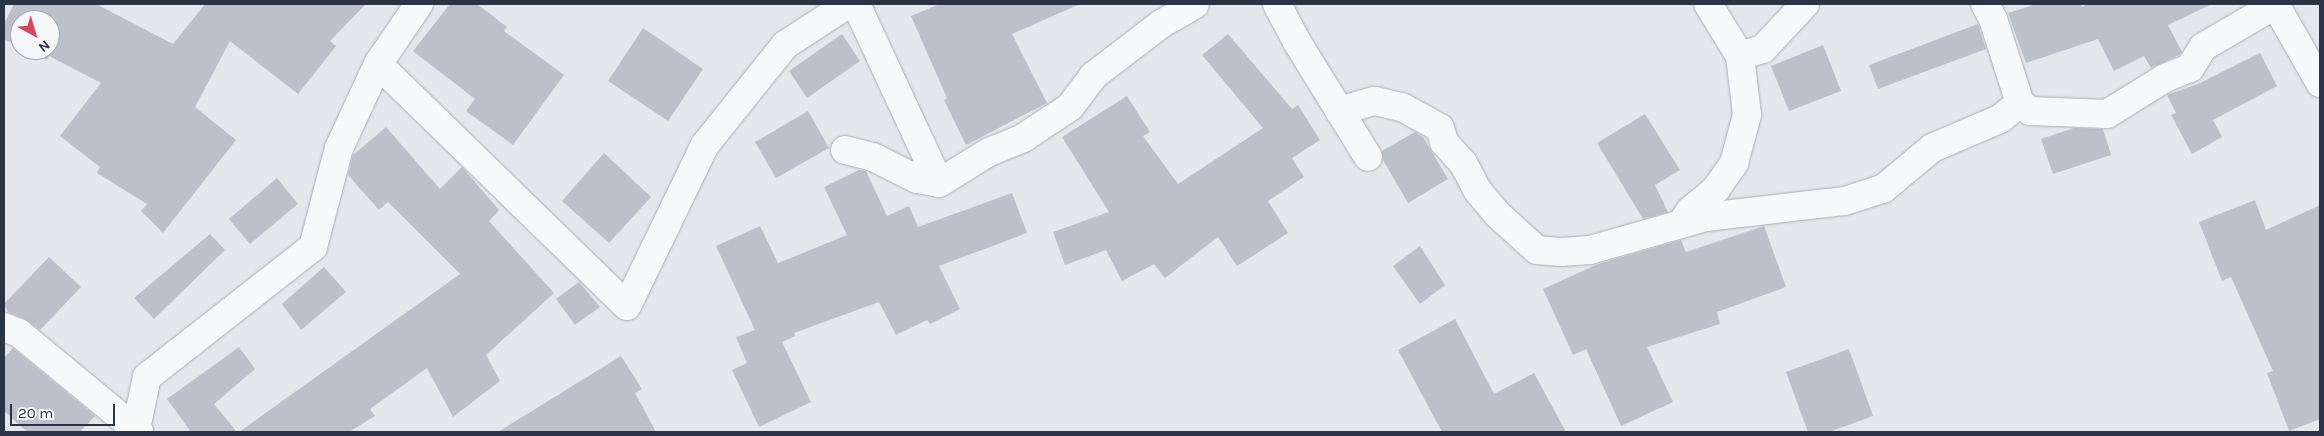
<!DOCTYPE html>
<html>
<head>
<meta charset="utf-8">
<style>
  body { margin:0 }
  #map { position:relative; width:2324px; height:436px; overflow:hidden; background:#e4e7ec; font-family:Karla,sans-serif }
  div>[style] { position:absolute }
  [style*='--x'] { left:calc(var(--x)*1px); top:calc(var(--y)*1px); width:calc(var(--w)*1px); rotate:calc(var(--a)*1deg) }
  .building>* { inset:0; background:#bbc0ca }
  .roads { filter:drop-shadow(0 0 1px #a9aeb7) drop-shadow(0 0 1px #a9aeb7) }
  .street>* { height:28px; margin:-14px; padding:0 14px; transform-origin:14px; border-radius:14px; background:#f7f8fa }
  span { translate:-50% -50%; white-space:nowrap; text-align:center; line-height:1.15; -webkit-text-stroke:4px #f4f6f9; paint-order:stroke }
  .frame { position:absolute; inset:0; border:5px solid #2b3445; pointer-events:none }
  .north { position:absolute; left:10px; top:10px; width:50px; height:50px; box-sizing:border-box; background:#f4f6f9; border:1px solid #a4a8b1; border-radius:50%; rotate:141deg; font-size:14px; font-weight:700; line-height:20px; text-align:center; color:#2b3445 }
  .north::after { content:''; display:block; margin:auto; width:18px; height:22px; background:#d1495b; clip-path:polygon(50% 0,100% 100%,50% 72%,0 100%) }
  .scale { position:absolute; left:10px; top:404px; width:105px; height:22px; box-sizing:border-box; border:2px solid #2b3445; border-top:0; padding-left:6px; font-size:15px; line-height:18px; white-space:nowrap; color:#2b3445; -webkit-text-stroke:4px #f4f6f9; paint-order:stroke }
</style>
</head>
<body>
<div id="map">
  <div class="building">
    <div style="clip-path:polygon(14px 4px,96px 4px,173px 44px,205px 4px,366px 4px,330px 41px,336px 46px,298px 94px,230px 41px,195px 107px,236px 140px,163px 233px,141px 211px,147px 204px,97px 173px,100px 167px,60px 136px,101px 83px,49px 56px,47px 60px,26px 50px,50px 50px,50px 20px,20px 20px,20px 47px,4px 39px,4px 24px)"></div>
    <div style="clip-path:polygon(450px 4px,477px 4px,507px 27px,504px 31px,564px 75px,513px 145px,466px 111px,475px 99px,413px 51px)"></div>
    <div style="clip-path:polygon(940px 4px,1080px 4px,1012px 34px,1047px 103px,966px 145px,944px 100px,947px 98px,911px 16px)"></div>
    <div style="clip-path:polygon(2036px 4px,2081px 4px,2082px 7px,2087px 4px,2212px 4px,2168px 25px,2182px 52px,2179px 55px,2151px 68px,2144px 56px,2114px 71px,2098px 39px,2026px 63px,2008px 13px)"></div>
    <div style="clip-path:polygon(1978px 24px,1986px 49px,1878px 89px,1869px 65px)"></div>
    <div style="clip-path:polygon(643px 28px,703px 69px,668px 121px,608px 81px)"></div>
    <div style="clip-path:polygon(842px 34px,860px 61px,807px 98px,789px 71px)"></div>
    <div style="clip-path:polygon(1228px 34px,1292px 109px,1298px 105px,1320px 140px,1292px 158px,1304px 177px,1268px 201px,1288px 233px,1237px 266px,1218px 237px,1165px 278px,1154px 264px,1122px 281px,1106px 250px,1065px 265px,1053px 232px,1109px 212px,1062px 137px,1127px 96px,1150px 132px,1143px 136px,1178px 184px,1263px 128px,1202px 55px)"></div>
    <div style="clip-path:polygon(1823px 45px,1841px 91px,1789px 111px,1771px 66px)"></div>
    <div style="clip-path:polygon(2260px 53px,2277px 86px,2213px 120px,2222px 137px,2192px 154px,2171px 115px,2176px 113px,2167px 95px,2198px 84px)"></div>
    <div style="clip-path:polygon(808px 111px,829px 148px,776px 178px,755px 142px)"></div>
    <div style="clip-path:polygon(1645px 114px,1680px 170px,1655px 185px,1668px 212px,1643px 219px,1597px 143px)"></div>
    <div style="clip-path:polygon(386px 127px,440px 189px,462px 167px,468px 174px,499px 210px,489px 221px,554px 293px,486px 355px,500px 381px,453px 417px,427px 368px,370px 409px,375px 416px,349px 432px,239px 432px,460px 274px,388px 202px,379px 210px,348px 175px,353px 155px)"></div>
    <div style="clip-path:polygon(2074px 128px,2103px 129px,2111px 155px,2053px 174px,2041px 139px)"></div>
    <div style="clip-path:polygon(1415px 132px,1423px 137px,1448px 179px,1408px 203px,1383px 160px,1382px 151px)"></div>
    <div style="clip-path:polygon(604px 153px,651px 197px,609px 243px,562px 201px)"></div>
    <div style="clip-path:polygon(859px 170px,866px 171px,887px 216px,909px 206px,918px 227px,1012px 193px,1027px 233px,939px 266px,960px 309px,930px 324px,927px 320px,896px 335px,879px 302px,794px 333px,795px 336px,782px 342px,811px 402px,759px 427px,732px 370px,747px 363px,736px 337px,755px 330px,716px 246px,760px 226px,778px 263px,847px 235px,824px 187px)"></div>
    <div style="clip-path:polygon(277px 178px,298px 204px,250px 244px,229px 219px)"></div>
    <div style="clip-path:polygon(2255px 200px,2266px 230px,2320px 205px,2320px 419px,2289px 431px,2267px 373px,2273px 371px,2231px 277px,2222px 281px,2199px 222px)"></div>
    <div style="clip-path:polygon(1764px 226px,1786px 287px,1717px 312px,1720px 324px,1647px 347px,1673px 402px,1621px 426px,1586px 349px,1573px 355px,1543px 289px,1598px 264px,1681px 240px,1686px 252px)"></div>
    <div style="clip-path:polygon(210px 234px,225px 250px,154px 319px,134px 298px)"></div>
    <div style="clip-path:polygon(1420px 246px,1445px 285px,1420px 304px,1393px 266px)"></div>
    <div style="clip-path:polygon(49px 257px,81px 287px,40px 330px,25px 319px,8px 312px,4px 304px)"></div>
    <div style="clip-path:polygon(324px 267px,346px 292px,301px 330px,282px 304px)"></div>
    <div style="clip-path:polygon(579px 282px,600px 307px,575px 325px,556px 299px)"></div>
    <div style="clip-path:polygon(1455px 319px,1494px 394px,1534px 373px,1566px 432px,1442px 432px,1398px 350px)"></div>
    <div style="clip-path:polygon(239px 347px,255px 369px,214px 404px,237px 432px,191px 432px,167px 399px)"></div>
    <div style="clip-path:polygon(13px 348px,95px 416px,80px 432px,27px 432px,4px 411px,4px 358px)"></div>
    <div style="clip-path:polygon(1849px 349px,1873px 416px,1829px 432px,1808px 432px,1786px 372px)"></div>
    <div style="clip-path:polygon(621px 356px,642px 389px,635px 393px,656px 432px,498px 432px)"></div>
  </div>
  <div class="roads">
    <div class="street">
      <div style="--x:856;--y:4;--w:197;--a:65.1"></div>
      <div style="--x:1277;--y:4;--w:43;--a:62.2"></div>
      <div style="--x:1297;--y:42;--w:135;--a:58.3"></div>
      <div style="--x:1985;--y:4;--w:17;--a:62"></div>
      <div style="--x:1993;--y:19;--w:88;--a:72.2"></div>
      <div style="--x:2020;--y:103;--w:13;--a:39"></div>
      <div style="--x:2030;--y:111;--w:77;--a:2.2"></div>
      <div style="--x:2107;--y:114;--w:68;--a:-31.8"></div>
      <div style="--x:2165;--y:78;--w:27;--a:-22"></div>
      <div style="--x:2190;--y:68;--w:25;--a:-58"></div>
      <div style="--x:2203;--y:47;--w:83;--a:-30.3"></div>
      <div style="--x:2275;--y:4;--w:91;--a:60.3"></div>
      <div style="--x:1740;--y:56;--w:24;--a:-17"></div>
      <div style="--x:1763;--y:49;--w:62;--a:-47"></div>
      <div style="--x:378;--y:64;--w:347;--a:44.2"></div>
      <div style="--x:627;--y:306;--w:179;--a:-64.2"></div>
      <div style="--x:705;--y:145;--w:128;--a:-51.3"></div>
      <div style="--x:785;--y:45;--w:75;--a:-33.1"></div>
      <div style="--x:1339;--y:111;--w:37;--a:-16"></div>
      <div style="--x:1375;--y:101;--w:28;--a:13"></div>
      <div style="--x:1402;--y:107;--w:43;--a:28.9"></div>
      <div style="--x:1440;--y:128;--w:15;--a:74"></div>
      <div style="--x:1444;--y:142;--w:28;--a:48"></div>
      <div style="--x:1463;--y:163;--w:32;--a:62"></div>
      <div style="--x:1478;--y:191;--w:30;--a:50"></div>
      <div style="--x:1497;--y:214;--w:54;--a:42"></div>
      <div style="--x:1537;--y:250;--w:24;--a:5"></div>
      <div style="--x:1561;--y:252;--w:29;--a:-4"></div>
      <div style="--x:1590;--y:250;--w:121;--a:-15.9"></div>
      <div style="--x:1706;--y:217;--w:140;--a:-6.6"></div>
      <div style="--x:1845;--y:201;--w:40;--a:-18"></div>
      <div style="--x:1883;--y:189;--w:64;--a:-39.9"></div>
      <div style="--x:1932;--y:148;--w:74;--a:-23.1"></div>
      <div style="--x:2000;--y:119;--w:26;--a:-39"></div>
      <div style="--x:845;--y:150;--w:29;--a:14"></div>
      <div style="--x:873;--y:157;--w:49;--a:26.6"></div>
      <div style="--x:917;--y:179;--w:22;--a:10"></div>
      <div style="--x:939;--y:183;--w:59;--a:-31.8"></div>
      <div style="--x:989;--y:152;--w:37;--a:-22"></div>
      <div style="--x:1023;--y:138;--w:56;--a:-33.4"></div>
      <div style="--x:1070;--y:107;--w:39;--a:-53"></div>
      <div style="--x:1093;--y:76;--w:86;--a:-37.4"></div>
      <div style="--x:1161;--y:24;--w:39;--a:-30"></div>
      <div style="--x:1681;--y:224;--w:16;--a:-55"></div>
      <div style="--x:1690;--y:211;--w:34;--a:-40"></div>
      <div style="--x:1716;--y:189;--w:32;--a:-55"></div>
      <div style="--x:1734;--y:163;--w:50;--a:-74.8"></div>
      <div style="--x:1747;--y:115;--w:59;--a:-96.8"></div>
      <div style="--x:1740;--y:56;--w:61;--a:-121.6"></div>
      <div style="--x:4;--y:327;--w:16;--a:22"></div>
      <div style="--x:19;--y:333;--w:156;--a:39.5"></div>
      <div style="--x:136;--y:429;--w:53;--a:-78.1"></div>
      <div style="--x:147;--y:377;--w:211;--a:-38.1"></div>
      <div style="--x:313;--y:247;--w:102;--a:-75.3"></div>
      <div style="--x:339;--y:148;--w:93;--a:-65.1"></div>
      <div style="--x:378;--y:64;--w:73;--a:-55.7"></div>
    </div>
  </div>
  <div class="frame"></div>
  <div class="north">N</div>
  <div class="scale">20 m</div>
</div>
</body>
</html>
